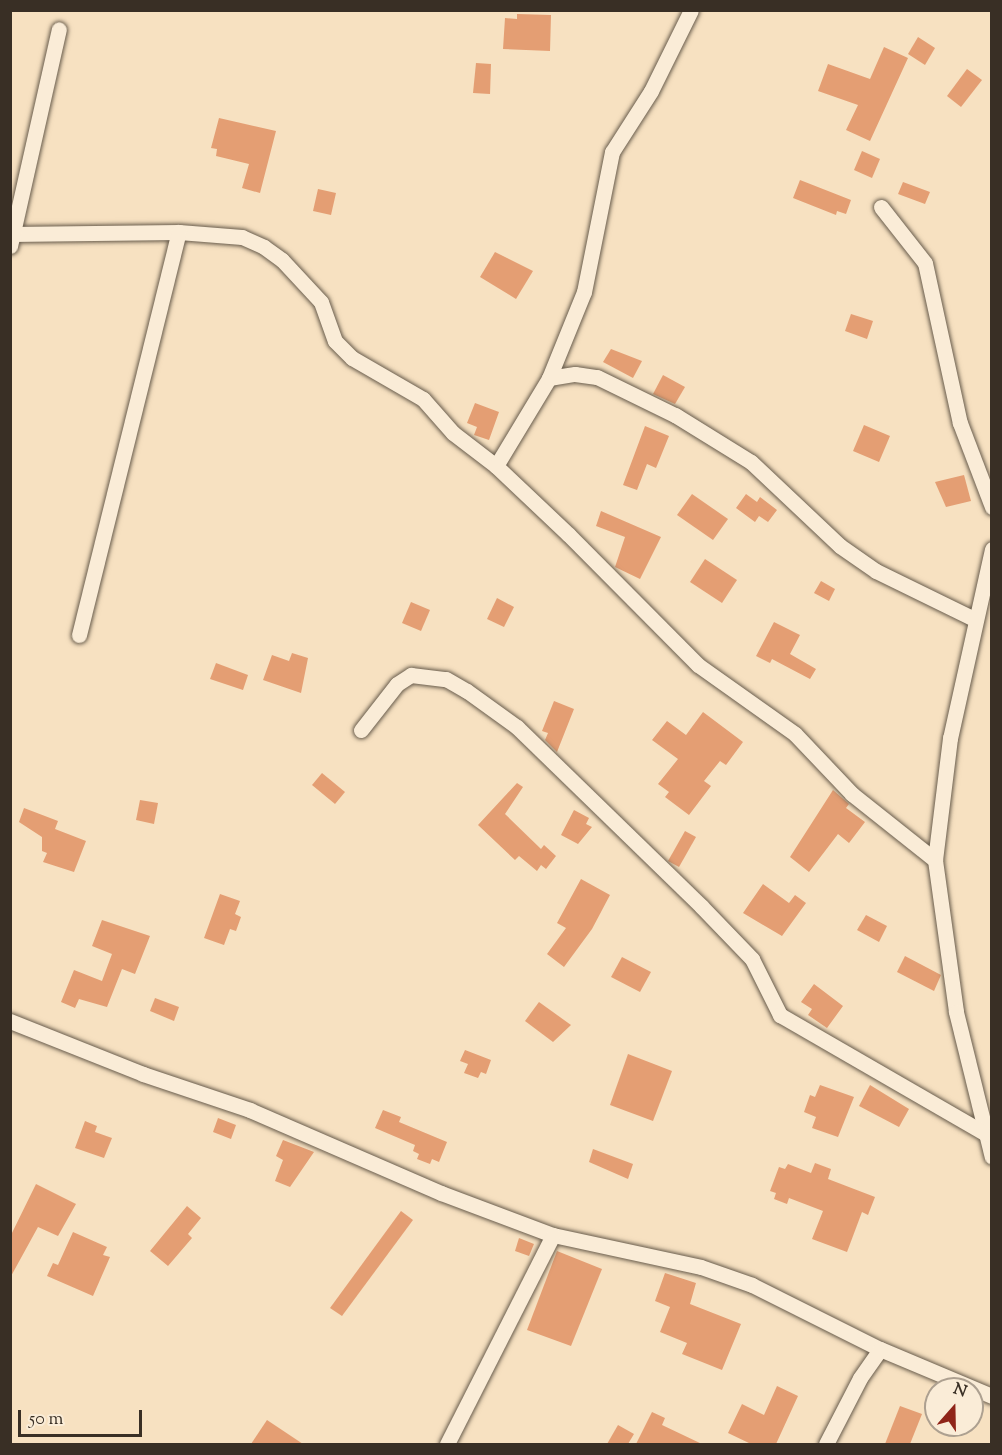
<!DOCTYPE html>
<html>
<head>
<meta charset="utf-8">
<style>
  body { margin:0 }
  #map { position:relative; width:1002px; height:1455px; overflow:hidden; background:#f7e1c1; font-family:"Sorts Mill Goudy",serif }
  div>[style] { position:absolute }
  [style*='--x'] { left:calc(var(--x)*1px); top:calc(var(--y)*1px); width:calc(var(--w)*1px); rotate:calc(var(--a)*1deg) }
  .building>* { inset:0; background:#e49e73 }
  .roads { filter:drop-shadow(0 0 2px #685c4c) drop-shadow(0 0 2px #685c4c) }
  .minor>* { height:15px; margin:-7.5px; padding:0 7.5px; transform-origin:7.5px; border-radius:7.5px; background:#faecd7 }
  span { translate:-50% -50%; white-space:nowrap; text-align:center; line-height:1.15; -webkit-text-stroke:4.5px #faecd7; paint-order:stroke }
  .frame { position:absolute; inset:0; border:12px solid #392f25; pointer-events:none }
  .north { position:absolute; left:924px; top:1377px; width:60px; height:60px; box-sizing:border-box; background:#faecd7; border:2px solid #ada090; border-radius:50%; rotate:20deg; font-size:16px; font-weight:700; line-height:24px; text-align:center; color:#392f25 }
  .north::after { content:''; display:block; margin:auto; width:21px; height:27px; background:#8f2418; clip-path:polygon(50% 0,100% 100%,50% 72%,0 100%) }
  .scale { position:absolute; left:18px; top:1410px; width:124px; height:27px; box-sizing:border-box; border:3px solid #392f25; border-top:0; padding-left:8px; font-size:18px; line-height:21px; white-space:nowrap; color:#392f25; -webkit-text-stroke:4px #faecd7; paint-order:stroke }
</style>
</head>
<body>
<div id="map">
  <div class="building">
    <div style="clip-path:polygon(517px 14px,551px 15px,550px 51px,503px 49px,505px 18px,517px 19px)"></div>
    <div style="clip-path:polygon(918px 37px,935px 48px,925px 65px,908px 54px)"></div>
    <div style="clip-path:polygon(884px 47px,908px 58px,870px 141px,846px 130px,858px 105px,818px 91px,828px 64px,870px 79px)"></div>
    <div style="clip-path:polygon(476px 63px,491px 64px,490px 94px,473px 93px)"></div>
    <div style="clip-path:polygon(967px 69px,982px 80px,961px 107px,947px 96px)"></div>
    <div style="clip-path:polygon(219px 118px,276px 131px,260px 193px,242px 188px,249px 164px,216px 156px,217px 149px,211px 148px)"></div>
    <div style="clip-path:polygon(862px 151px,880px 159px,872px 178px,854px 170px)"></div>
    <div style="clip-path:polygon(800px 180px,851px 200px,846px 214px,837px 211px,836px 215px,793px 198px)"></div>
    <div style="clip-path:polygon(903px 182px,930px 192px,925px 204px,898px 194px)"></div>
    <div style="clip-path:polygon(318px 189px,336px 193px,331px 215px,313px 211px)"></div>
    <div style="clip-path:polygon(495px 252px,533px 271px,516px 299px,480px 277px)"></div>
    <div style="clip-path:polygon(851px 314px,873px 321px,867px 339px,845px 331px)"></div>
    <div style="clip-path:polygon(611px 349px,642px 361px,633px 378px,603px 362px)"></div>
    <div style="clip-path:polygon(663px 375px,685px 387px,675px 404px,653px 394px)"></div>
    <div style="clip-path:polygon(475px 403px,499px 412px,489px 440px,474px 435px,477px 427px,467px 423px)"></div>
    <div style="clip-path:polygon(864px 425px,890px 436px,879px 462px,853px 451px)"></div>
    <div style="clip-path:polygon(645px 426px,669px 436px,656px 468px,647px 464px,637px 490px,623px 485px)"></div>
    <div style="clip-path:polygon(964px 475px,971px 501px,946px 507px,935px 482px)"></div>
    <div style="clip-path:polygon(692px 494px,728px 519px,713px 540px,677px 515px)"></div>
    <div style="clip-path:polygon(746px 494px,757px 502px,760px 497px,777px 510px,768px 522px,759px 516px,755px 522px,736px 508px)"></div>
    <div style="clip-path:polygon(601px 511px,661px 537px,640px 579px,615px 567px,625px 537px,596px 526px)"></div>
    <div style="clip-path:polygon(705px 559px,737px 580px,722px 603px,690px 582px)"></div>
    <div style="clip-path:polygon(821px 581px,835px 589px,829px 601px,814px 593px)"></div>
    <div style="clip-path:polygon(497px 598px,514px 607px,504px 627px,487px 619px)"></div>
    <div style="clip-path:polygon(411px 602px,430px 610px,421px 631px,402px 623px)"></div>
    <div style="clip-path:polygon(774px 622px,800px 635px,790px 654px,816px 669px,810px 679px,772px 659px,770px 663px,756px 656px)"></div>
    <div style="clip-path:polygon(292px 653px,308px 658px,301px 693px,263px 680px,272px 655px,289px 661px)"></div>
    <div style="clip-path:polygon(216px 663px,248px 675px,243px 690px,210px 679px)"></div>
    <div style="clip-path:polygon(554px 701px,574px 709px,557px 752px,545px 740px,548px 733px,542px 731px)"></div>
    <div style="clip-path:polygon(703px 712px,743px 742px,726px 765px,720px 761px,704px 781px,711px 786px,689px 815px,665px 797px,669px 792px,658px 784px,678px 759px,652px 740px,667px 721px,686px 735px)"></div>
    <div style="clip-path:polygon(322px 773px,345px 792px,335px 804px,312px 785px)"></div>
    <div style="clip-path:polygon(517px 783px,523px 787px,505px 814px,541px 849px,544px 845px,556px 856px,546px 869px,541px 865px,537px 871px,519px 856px,515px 860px,478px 825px)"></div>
    <div style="clip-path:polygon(833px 790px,849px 804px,846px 808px,865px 822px,849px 843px,838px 834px,809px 872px,790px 857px)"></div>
    <div style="clip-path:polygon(140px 800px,158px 803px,154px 824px,136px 820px)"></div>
    <div style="clip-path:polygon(24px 808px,58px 821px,55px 829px,86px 841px,74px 872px,43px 862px,47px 853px,42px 851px,42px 837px,19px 822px)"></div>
    <div style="clip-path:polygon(574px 810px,589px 818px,586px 824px,592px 827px,578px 844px,561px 835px)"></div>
    <div style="clip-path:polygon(685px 831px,696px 837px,679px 867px,668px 861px)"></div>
    <div style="clip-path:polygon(581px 879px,610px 895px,592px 929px,564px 967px,547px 954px,566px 928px,557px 923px)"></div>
    <div style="clip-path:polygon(763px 884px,789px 903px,795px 895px,806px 903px,782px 936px,743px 913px)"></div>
    <div style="clip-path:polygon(220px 894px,240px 901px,235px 914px,241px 917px,236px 931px,230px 929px,224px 945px,204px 938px)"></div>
    <div style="clip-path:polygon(866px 915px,887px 926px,879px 942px,857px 930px)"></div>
    <div style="clip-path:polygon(102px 920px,150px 936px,135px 974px,122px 969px,107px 1007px,79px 999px,75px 1008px,61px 1002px,74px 970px,102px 981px,112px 954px,92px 946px)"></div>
    <div style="clip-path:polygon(905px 956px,941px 975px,934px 991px,897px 972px)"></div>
    <div style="clip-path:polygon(622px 957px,651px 972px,640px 992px,611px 977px)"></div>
    <div style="clip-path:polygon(814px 984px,843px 1006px,827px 1028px,808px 1015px,812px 1009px,801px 1002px)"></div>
    <div style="clip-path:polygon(155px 998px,179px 1007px,174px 1021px,150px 1011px)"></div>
    <div style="clip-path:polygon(539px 1002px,571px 1025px,553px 1042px,525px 1021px)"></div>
    <div style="clip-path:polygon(465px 1050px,491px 1060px,486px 1074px,481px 1072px,478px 1078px,464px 1073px,468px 1064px,460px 1061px)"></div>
    <div style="clip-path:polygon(628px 1054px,672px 1071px,653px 1121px,610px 1105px)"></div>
    <div style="clip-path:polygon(820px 1085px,854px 1097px,838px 1137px,812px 1128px,816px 1117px,804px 1112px,810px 1095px,815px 1097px)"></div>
    <div style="clip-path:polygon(870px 1085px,909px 1109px,899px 1127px,859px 1106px)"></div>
    <div style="clip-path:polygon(383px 1110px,401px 1117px,399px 1122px,447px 1142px,439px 1162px,432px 1159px,430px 1164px,417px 1159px,419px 1154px,413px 1151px,415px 1145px,375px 1128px)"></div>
    <div style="clip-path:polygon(218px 1118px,236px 1125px,231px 1139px,213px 1132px)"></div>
    <div style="clip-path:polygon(85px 1121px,97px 1126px,95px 1132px,112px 1138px,104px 1158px,75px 1148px)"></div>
    <div style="clip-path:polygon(283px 1140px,314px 1152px,290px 1187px,275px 1181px,283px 1160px,276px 1156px)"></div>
    <div style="clip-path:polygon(593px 1149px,633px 1164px,628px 1179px,589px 1162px)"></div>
    <div style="clip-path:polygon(815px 1163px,831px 1169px,828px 1179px,875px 1197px,868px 1215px,862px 1212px,847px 1252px,812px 1239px,823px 1211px,789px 1198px,787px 1204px,774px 1199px,776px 1193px,770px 1191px,779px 1167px,785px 1169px,788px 1164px,811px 1173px)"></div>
    <div style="clip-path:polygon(36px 1184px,76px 1204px,58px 1236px,38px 1227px,10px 1278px,10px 1237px)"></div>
    <div style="clip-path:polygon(187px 1206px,201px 1218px,188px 1234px,192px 1238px,168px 1266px,150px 1251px)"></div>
    <div style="clip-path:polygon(401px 1211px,413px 1220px,342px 1316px,330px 1308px)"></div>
    <div style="clip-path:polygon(73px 1232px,107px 1247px,103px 1255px,110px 1257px,93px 1296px,47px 1276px,53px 1263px,58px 1265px)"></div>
    <div style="clip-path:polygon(519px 1238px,534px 1244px,529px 1256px,515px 1251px)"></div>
    <div style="clip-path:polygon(557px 1251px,602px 1269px,571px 1346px,527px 1330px)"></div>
    <div style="clip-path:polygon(665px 1273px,696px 1283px,690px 1304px,741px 1324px,722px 1370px,682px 1354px,687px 1343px,660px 1332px,670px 1307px,655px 1301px)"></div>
    <div style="clip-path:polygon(777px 1386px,798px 1396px,776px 1444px,751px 1444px,728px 1433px,742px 1404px,764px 1415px)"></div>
    <div style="clip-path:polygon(900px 1406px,922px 1414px,910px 1444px,885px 1444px)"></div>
    <div style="clip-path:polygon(652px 1412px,665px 1418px,662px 1425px,702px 1444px,636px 1444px)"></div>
    <div style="clip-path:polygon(267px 1420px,303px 1444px,251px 1444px)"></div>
    <div style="clip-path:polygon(618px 1425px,634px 1434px,628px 1444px,607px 1444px)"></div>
  </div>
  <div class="roads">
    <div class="minor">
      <div style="--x:881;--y:207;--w:71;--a:51.8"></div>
      <div style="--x:925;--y:263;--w:164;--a:77.7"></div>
      <div style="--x:960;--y:423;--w:90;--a:69.1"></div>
      <div style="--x:10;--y:234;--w:169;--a:-0.7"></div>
      <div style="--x:179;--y:232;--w:63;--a:4.5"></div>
      <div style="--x:242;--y:237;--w:24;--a:24"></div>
      <div style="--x:264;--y:247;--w:22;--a:36"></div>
      <div style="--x:282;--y:260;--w:57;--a:47.1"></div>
      <div style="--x:321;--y:302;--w:41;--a:70.3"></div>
      <div style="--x:335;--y:341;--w:24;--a:45"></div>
      <div style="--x:352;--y:358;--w:82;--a:30"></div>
      <div style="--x:423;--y:399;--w:45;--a:48.6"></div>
      <div style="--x:453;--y:433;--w:54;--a:37.5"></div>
      <div style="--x:496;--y:466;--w:100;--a:43.4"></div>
      <div style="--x:569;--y:535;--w:183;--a:45.2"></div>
      <div style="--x:698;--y:665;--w:119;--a:35.4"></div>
      <div style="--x:795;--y:734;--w:83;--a:46.5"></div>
      <div style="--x:852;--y:794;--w:106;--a:38.5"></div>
      <div style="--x:10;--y:246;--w:222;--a:-77.3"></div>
      <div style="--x:549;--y:378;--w:26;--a:-9"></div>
      <div style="--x:575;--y:374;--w:22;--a:8"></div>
      <div style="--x:597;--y:377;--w:87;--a:26"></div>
      <div style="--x:675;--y:415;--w:89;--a:31.7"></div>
      <div style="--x:751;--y:462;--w:122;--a:43.3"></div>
      <div style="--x:840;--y:546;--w:44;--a:34.8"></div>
      <div style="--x:876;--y:571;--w:111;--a:26.1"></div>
      <div style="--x:496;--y:466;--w:103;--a:-58.9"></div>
      <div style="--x:549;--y:378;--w:93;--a:-67.9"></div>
      <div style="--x:584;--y:292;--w:143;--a:-78.7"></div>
      <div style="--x:612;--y:152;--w:72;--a:-57.4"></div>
      <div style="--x:651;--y:91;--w:90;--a:-63.7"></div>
      <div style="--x:992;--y:549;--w:194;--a:102.5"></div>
      <div style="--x:950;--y:738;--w:123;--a:97"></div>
      <div style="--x:935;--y:860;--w:153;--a:82.1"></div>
      <div style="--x:956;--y:1012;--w:149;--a:76.1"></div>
      <div style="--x:79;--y:635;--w:415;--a:-76.1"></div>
      <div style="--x:361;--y:730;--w:58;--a:-52"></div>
      <div style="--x:397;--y:684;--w:17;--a:-33"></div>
      <div style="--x:411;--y:675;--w:35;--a:7"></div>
      <div style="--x:446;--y:679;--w:24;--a:30"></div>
      <div style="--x:467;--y:691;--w:62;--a:35.8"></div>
      <div style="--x:517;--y:727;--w:257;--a:44.2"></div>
      <div style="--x:701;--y:906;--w:74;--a:46.1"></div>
      <div style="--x:752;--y:959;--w:63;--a:63.4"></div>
      <div style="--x:780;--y:1015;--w:236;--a:30"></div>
      <div style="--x:10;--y:1021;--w:143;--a:21.7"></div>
      <div style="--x:143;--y:1074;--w:113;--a:18.6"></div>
      <div style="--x:250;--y:1110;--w:208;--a:23.5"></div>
      <div style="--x:441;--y:1193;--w:120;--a:20.6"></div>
      <div style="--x:553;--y:1235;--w:151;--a:12.2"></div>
      <div style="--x:701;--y:1267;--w:54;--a:19.4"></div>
      <div style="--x:752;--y:1285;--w:143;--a:26.6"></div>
      <div style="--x:880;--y:1349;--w:121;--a:22.8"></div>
      <div style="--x:447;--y:1444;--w:234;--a:-63.1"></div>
      <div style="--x:826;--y:1444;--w:74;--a:-62.7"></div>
      <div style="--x:860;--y:1378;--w:35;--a:-55"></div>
    </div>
  </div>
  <div class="frame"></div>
  <div class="north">N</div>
  <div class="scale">50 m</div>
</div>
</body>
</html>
